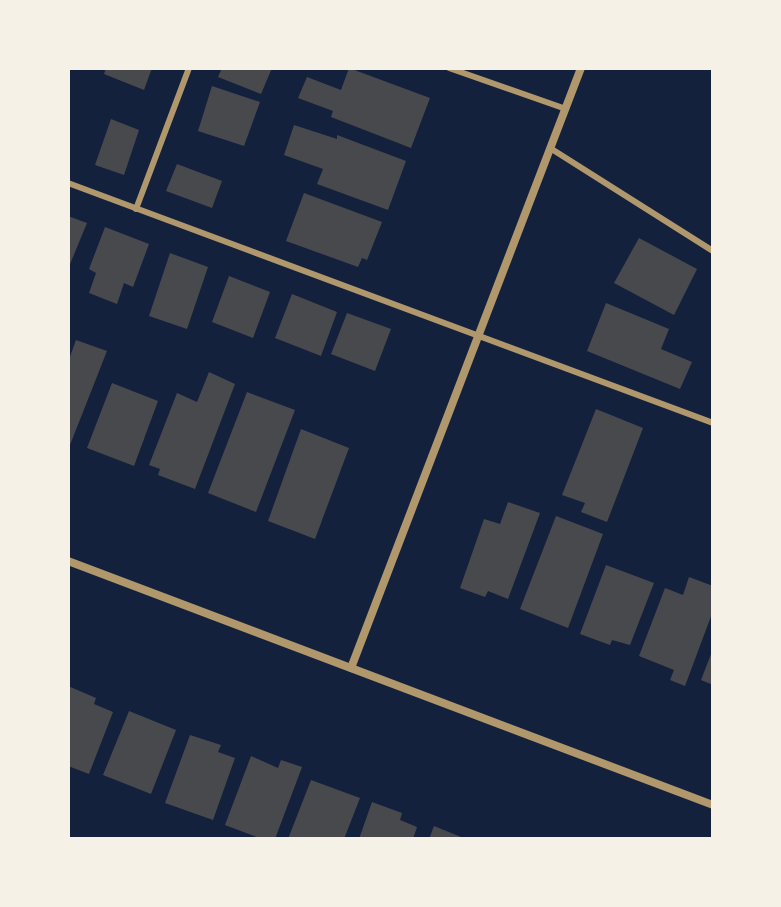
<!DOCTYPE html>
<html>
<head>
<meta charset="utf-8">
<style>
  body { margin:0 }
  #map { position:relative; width:781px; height:907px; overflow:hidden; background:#14213d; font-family:Rubik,sans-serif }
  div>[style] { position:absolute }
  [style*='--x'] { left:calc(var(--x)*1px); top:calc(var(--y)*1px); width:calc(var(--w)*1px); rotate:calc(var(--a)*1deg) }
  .building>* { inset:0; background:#48494c }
  .service>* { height:6px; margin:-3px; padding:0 3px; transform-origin:3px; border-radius:3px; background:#b1986c }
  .minor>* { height:8px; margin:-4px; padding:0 4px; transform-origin:4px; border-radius:4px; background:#b1986c }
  span { translate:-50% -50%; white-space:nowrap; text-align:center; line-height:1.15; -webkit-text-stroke:8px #f6f1e7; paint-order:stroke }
  .frame { position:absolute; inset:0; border:70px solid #f6f1e7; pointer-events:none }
</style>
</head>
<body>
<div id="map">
  <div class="building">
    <div style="clip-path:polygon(106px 68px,152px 68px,144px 90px,104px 74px)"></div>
    <div style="clip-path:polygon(222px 68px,272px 68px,261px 94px,218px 77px)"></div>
    <div style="clip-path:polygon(349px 68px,430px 98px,411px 148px,331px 117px,333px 111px,298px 98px,307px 77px,341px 90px)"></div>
    <div style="clip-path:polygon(212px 86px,260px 102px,244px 146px,198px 131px)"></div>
    <div style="clip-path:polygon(111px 119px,139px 130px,124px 175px,95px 165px)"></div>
    <div style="clip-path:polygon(294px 125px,337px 139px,337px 135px,406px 161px,388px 210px,317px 184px,323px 169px,284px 155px)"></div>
    <div style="clip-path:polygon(177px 164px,222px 181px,212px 208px,166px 191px)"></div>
    <div style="clip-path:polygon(304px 193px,382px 222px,367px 260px,362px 258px,358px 267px,286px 241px)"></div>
    <div style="clip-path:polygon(68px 216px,87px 223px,68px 269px)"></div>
    <div style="clip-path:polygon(105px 227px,149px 244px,133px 287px,124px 283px,117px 304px,89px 293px,96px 273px,89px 269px)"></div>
    <div style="clip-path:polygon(639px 238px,697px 269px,674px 315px,614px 283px)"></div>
    <div style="clip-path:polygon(170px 253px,208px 267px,187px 329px,149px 316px)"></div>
    <div style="clip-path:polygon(229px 276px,270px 292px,253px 338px,212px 322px)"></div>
    <div style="clip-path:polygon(292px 294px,337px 312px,321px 356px,275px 338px)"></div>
    <div style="clip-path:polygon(606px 303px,669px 329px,661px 349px,692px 362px,680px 389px,587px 351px)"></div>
    <div style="clip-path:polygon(347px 313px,391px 329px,375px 371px,331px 354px)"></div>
    <div style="clip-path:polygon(76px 340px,107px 351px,68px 450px,68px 362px)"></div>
    <div style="clip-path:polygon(209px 372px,235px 384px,195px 489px,158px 475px,160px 469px,149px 465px,177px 393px,197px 402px)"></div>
    <div style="clip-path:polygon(112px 383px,158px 401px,134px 466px,87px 448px)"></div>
    <div style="clip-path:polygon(247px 392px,295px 410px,256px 512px,208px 493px)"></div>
    <div style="clip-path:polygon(596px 409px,643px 428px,607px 522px,581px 512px,585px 503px,562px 495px)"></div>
    <div style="clip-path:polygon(301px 429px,349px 448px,315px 539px,268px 521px)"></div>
    <div style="clip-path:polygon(508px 502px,540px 513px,508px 599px,488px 591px,485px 597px,460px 588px,484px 519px,500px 524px)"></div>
    <div style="clip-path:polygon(556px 516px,603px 534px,568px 628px,520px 609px)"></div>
    <div style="clip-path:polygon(606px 565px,654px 583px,630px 645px,612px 640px,610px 645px,580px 634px)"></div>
    <div style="clip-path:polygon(689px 577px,713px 586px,713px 611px,685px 686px,670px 680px,674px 670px,639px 656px,665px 588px,683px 595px)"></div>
    <div style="clip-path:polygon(713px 649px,713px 685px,701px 680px)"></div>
    <div style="clip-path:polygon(68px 686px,96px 698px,94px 704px,113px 712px,89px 774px,68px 766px)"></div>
    <div style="clip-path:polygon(129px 711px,176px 730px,151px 794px,103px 775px)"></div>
    <div style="clip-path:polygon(190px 735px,221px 745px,218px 752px,235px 758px,213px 820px,165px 803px)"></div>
    <div style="clip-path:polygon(251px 756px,278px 768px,281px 760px,302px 767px,275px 839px,262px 839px,225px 825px)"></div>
    <div style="clip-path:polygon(311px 780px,360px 798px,344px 839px,288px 839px)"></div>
    <div style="clip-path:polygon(372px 802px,402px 813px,400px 820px,417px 827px,413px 839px,359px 839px)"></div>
    <div style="clip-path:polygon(434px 826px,466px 839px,429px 839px)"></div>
  </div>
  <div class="service">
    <div style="--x:449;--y:68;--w:124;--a:19.3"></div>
    <div style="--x:550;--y:148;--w:193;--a:32.3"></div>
    <div style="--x:68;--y:183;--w:688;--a:20.41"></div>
    <div style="--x:136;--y:209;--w:151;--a:-69.4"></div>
  </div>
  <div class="minor">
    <div style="--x:68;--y:561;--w:690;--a:20.72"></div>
    <div style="--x:351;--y:668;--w:643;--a:-69.03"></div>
  </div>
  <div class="frame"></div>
</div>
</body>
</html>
